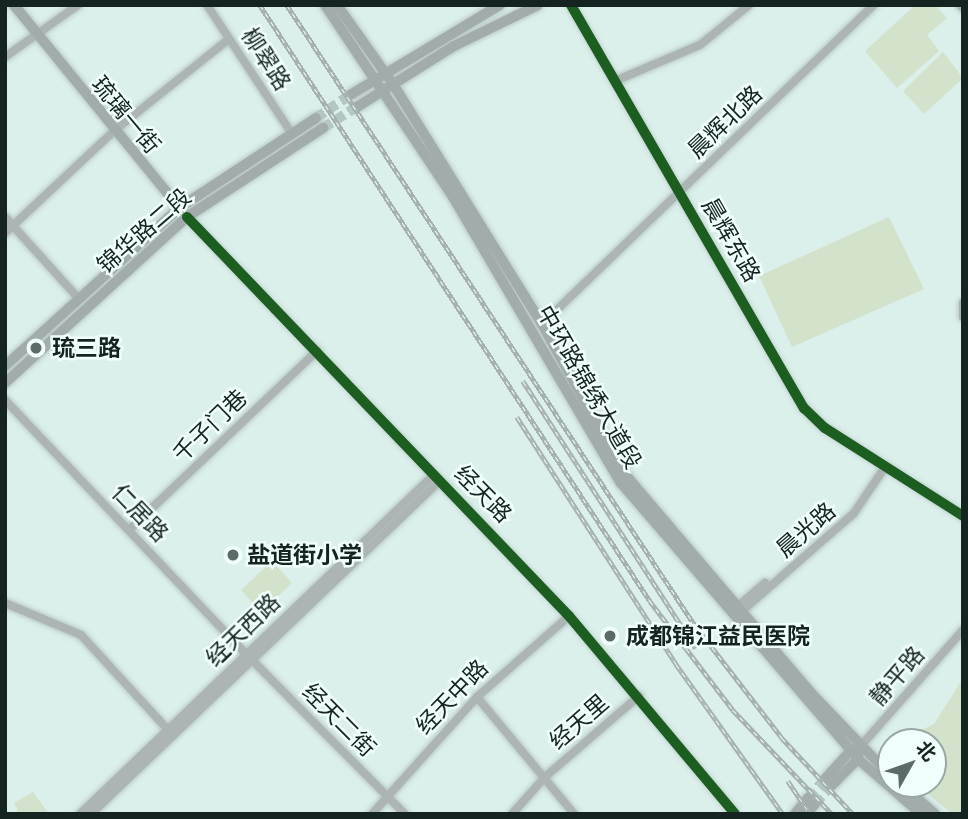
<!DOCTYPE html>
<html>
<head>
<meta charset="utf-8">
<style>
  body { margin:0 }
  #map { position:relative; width:968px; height:819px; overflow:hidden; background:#dbefeb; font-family:Raleway,"Noto Sans SC",sans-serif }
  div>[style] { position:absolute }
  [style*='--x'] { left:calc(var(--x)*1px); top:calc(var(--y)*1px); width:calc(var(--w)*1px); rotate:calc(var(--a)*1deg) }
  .green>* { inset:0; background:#d3e2cb }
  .major-tunnel>* { height:10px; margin-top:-5px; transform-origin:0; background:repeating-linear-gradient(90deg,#b4c6c3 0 10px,transparent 0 15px) }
  .roads { filter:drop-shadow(0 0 2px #b9c9c6) drop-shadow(0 0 2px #b9c9c6) }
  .minor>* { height:8px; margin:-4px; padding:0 4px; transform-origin:4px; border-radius:4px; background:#acb4b4 }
  .major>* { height:10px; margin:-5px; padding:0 5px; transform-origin:5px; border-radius:5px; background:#a2acac }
  .rail>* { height:4.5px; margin-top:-2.25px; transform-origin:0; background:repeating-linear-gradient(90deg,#f1fffc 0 5px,#a6b2b0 0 10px); box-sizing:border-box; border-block:2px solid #a6b2b0 }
  .cycleway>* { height:10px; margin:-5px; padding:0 5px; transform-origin:5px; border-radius:5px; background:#1b5e20 }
  .dots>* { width:19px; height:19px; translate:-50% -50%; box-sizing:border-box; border:4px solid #f1fffc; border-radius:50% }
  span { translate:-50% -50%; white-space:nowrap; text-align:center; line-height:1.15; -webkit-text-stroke:5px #f1fffc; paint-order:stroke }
  .street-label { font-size:23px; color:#162421 }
  .poi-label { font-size:23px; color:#162421; font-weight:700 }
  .left { translate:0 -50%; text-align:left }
  .frame { position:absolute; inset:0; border:7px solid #162421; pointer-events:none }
  .north { position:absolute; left:877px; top:728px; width:70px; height:70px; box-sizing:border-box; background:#f1fffc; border:2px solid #99a7a4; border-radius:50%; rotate:50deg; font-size:19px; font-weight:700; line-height:28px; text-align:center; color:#162421 }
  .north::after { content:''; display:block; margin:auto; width:24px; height:32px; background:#5b6b68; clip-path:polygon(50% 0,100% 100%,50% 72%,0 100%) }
</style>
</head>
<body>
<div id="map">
  <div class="green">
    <div style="clip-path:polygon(915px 5px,935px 5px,947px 18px,927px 35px,939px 51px,897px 88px,865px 51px)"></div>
    <div style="clip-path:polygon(943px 52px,963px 78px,924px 114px,903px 91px)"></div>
    <div style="clip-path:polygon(889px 217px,924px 289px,792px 347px,759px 276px)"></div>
    <div style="clip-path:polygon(272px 561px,292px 583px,261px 612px,241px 590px)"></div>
    <div style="clip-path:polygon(963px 678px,963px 814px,952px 814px,916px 784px,933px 784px,933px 742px,898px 742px,934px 724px)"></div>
    <div style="clip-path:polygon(33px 792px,49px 814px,13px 814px,18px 810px,14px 803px)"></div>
  </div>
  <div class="major-tunnel">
    <div style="--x:316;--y:118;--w:41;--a:-34.1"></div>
    <div style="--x:323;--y:128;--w:40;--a:-32"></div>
    <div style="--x:808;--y:798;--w:25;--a:-48"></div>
    <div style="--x:815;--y:804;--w:25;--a:-48"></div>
  </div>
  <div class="roads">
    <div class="minor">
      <div style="--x:207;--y:5;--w:154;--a:56.6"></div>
      <div style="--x:571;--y:5;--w:466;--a:60"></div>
      <div style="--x:804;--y:408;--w:29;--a:44"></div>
      <div style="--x:825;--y:428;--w:164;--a:32.5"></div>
      <div style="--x:960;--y:5;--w:4;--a:45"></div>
      <div style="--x:5;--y:57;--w:90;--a:-35.5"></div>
      <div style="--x:615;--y:81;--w:92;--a:-23"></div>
      <div style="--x:700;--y:45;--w:63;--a:-39.2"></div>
      <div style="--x:5;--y:217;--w:110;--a:47.9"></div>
      <div style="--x:187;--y:217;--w:552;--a:46.25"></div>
      <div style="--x:569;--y:616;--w:258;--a:50"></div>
      <div style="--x:5;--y:233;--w:149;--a:-43.1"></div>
      <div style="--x:114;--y:131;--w:147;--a:-38.7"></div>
      <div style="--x:963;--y:303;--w:14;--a:90"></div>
      <div style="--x:542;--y:324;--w:460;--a:-43.9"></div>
      <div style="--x:5;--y:400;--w:350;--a:46.5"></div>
      <div style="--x:246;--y:654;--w:226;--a:45.2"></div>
      <div style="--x:129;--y:530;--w:260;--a:-43.6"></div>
      <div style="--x:5;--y:603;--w:82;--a:22.8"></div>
      <div style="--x:81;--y:635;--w:127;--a:47.5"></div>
      <div style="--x:737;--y:607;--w:37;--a:-41"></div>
      <div style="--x:741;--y:612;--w:150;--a:-41.2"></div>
      <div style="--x:854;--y:513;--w:55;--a:-56"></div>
      <div style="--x:477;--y:697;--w:152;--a:50.3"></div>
      <div style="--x:859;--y:748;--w:157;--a:-48.6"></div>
      <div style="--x:80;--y:814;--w:490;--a:-43.8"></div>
      <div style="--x:91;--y:814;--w:482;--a:-43.7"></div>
      <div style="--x:372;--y:814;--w:157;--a:-48.1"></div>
      <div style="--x:477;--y:697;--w:123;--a:-41.4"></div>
      <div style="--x:512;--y:814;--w:50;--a:-48.3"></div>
      <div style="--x:545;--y:777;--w:124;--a:-40.8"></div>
    </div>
    <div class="major">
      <div style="--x:14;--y:5;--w:266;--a:50.8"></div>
      <div style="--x:325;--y:5;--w:231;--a:56.3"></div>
      <div style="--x:453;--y:197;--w:332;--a:59.6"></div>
      <div style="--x:621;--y:483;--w:364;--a:49.3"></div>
      <div style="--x:858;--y:759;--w:84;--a:41.1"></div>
      <div style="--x:337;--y:5;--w:97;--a:54.7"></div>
      <div style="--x:393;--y:84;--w:282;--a:58.2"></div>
      <div style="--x:542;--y:324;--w:170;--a:61.2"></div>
      <div style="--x:624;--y:473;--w:289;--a:49.6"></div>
      <div style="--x:811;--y:693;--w:115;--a:46.1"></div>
      <div style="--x:350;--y:95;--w:175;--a:-31"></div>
      <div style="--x:357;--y:107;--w:115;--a:-32.2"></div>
      <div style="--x:454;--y:46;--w:93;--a:-26"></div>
      <div style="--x:5;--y:366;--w:235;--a:-42.2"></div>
      <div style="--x:179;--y:208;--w:164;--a:-33.3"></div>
      <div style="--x:5;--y:383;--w:246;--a:-42.4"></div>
      <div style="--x:187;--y:217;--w:163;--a:-33.2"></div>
      <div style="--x:825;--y:779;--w:38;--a:-48"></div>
      <div style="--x:850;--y:751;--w:9;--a:-18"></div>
      <div style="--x:859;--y:748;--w:11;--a:95"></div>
      <div style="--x:858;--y:759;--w:37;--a:135"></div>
      <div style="--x:901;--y:784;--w:45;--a:41.4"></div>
      <div style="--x:795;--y:814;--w:21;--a:-51"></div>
      <div style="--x:806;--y:814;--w:13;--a:-48"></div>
    </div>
  </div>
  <div class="rail">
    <div style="--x:260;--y:5;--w:712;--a:56.8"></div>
    <div style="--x:650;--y:601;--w:137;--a:52.7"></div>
    <div style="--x:733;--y:710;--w:144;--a:46.4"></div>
    <div style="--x:287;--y:5;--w:741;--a:56.67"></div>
    <div style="--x:694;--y:624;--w:144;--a:52.3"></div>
    <div style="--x:782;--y:738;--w:104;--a:46.9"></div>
    <div style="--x:523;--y:381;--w:318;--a:57.1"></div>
    <div style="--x:517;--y:417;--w:294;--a:57.2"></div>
    <div style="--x:676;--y:664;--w:184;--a:54.5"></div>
    <div style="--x:788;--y:781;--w:40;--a:56"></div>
  </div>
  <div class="cycleway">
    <div style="--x:571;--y:5;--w:466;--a:60"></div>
    <div style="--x:804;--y:408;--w:29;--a:44"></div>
    <div style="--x:825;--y:428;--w:164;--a:32.5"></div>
    <div style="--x:187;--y:217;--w:552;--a:46.25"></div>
    <div style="--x:569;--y:616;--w:258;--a:50"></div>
  </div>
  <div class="dots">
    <div style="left:36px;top:348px;background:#5b6b68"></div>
    <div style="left:233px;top:555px;background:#5b6b68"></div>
    <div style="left:610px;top:636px;background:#5b6b68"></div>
  </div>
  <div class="street-label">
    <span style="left:266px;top:59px;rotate:57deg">柳翠路</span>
    <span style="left:126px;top:115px;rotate:50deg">琉璃一街</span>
    <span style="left:725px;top:122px;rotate:-44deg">晨辉北路</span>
    <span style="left:144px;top:231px;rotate:-41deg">锦华路二段</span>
    <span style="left:731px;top:240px;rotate:60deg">晨辉东路</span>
    <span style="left:589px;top:387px;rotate:60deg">中环路锦绣大道段</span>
    <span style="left:210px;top:426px;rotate:-44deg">千子门巷</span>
    <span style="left:483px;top:494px;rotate:45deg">经天路</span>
    <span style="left:140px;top:513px;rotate:46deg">仁居路</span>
    <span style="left:806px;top:530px;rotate:-41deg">晨光路</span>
    <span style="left:243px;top:630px;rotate:-44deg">经天西路</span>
    <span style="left:897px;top:676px;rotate:-49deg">静平路</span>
    <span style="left:452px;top:697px;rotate:-46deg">经天中路</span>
    <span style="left:339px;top:720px;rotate:45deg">经天二街</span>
    <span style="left:579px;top:722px;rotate:-41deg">经天里</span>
  </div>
  <div class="poi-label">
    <span class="left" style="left:52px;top:348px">琉三路</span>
    <span class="left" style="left:247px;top:555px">盐道街小学</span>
    <span class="left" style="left:626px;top:636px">成都锦江益民医院</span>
  </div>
  <div class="frame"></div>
  <div class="north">北</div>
</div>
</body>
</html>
